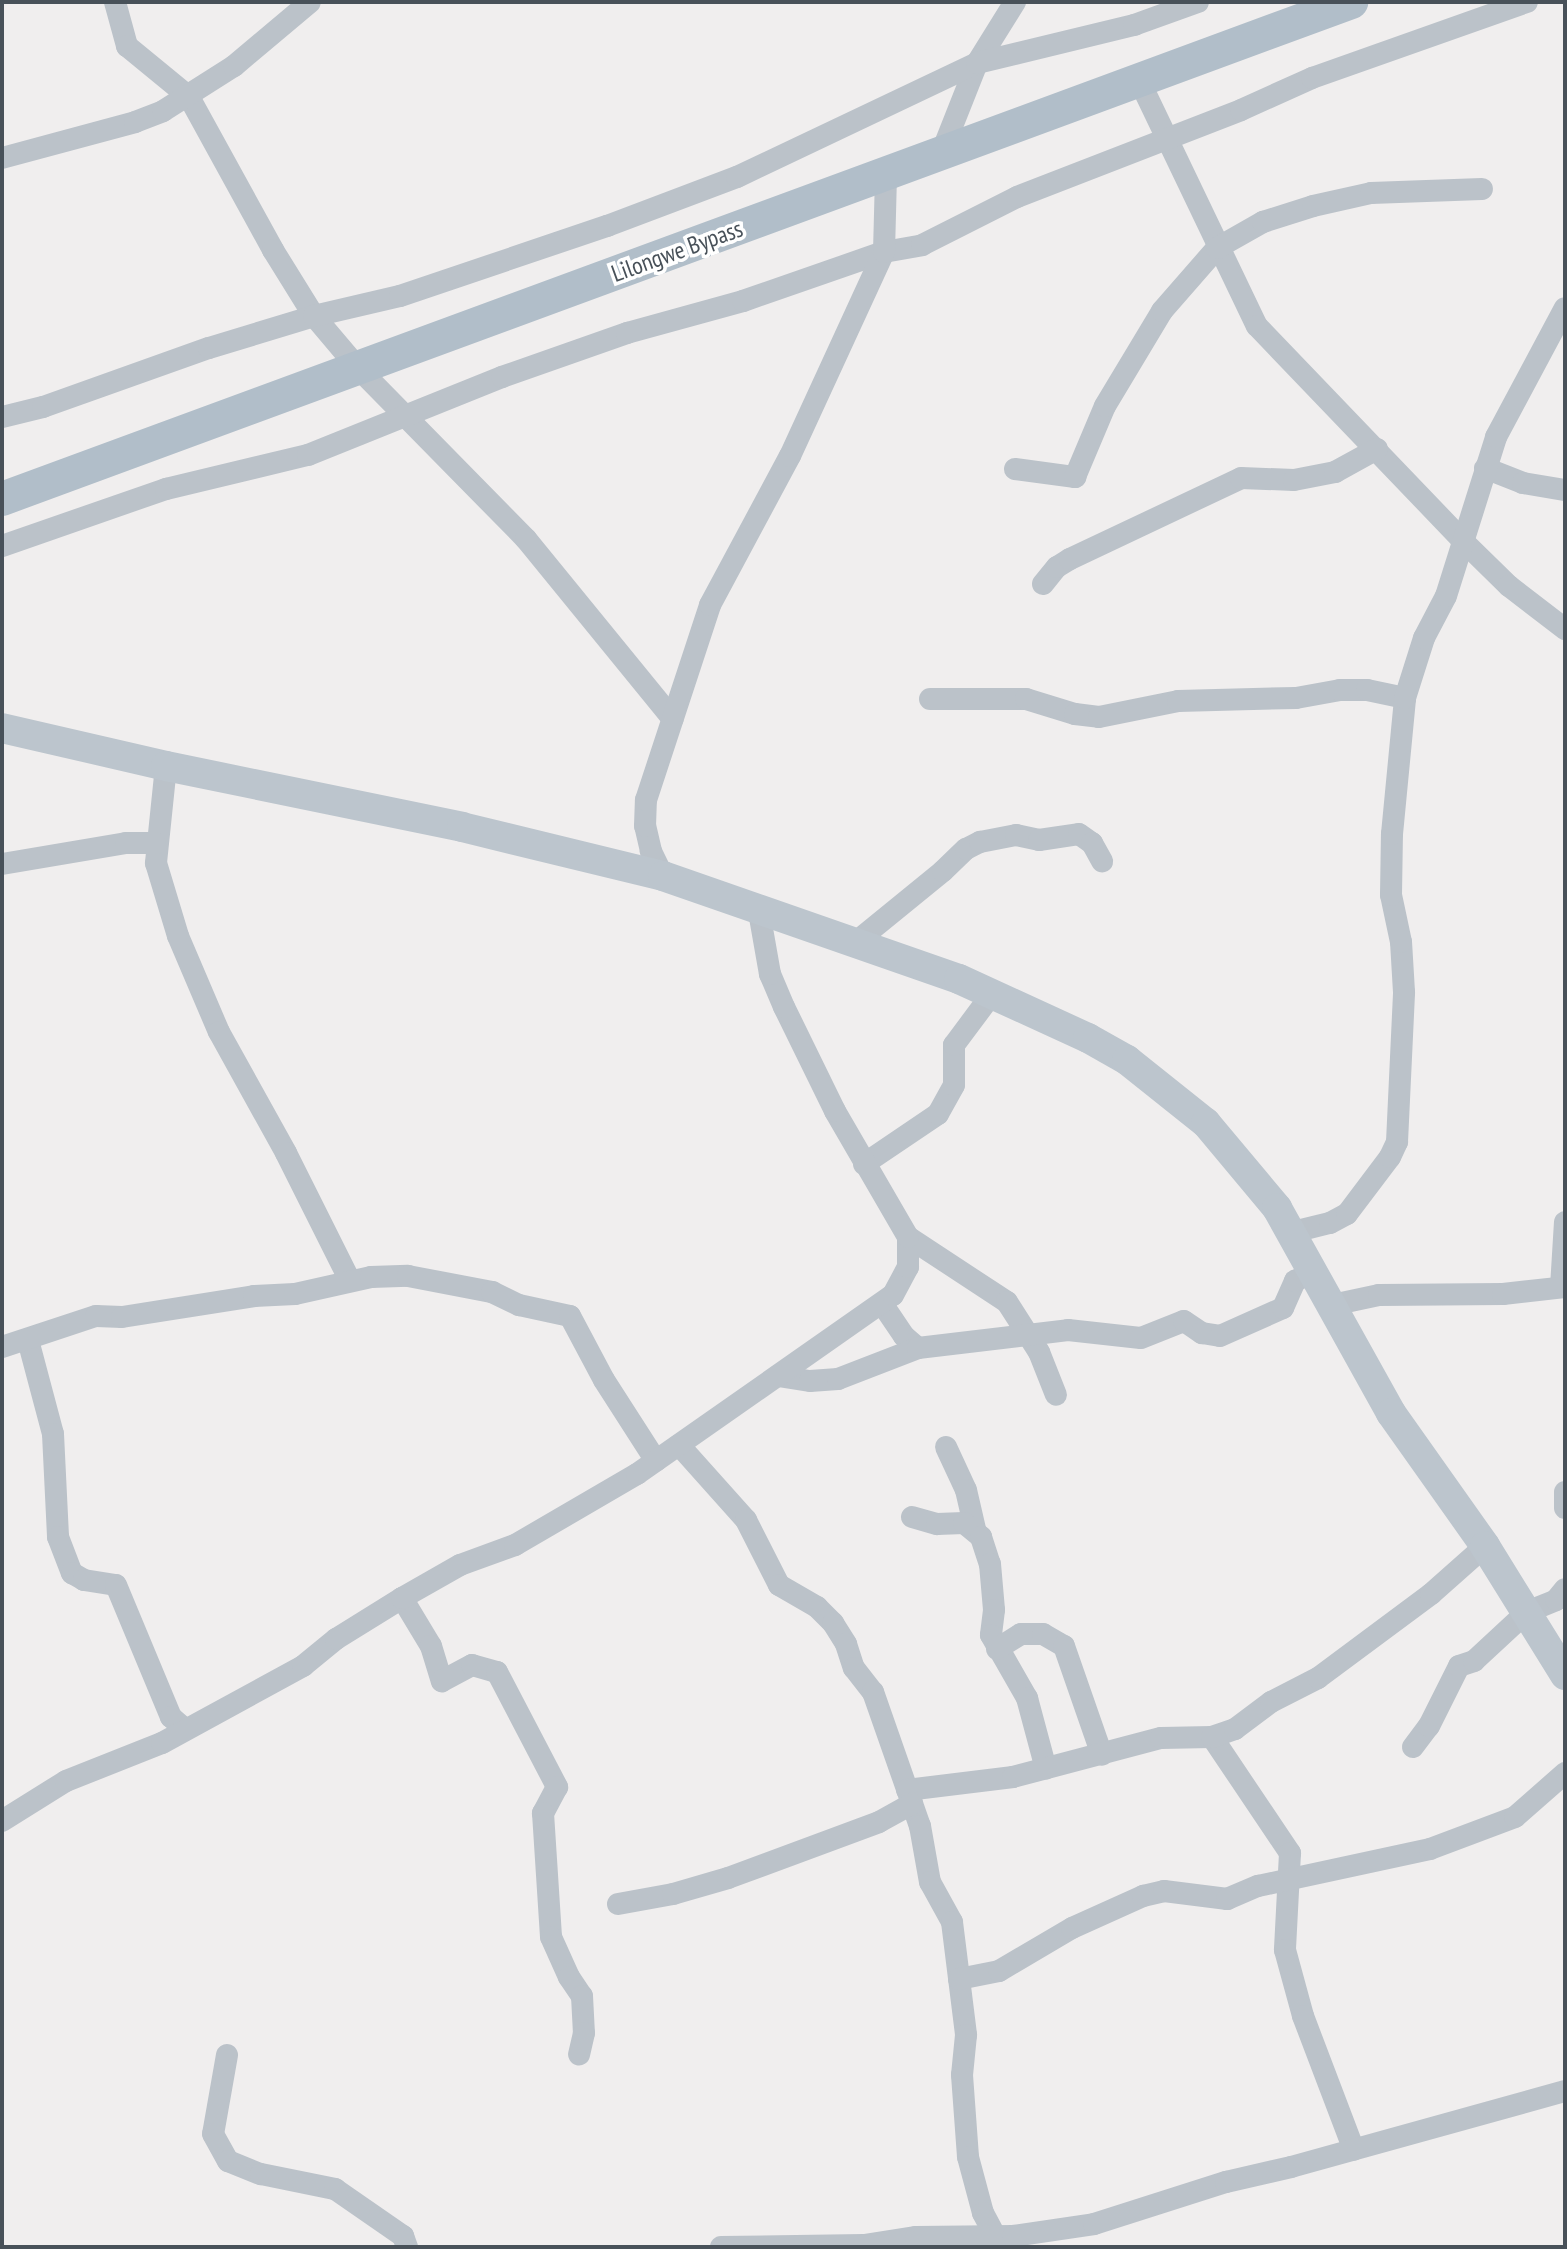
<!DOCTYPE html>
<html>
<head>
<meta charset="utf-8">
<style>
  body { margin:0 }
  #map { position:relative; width:1567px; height:2249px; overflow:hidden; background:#f0eeee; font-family:"PT Sans Narrow",sans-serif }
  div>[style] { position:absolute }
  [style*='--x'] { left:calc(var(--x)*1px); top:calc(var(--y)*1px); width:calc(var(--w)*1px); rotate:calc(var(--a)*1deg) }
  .street>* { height:22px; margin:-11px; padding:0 11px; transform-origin:11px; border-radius:11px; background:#bbc2c9 }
  .secondary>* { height:30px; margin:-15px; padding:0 15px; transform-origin:15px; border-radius:15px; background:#bcc5cd }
  .primary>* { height:34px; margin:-17px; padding:0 17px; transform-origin:17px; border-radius:17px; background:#b1bec9 }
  span { translate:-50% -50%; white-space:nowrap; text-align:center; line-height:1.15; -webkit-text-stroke:7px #fff; paint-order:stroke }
  .street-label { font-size:24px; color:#485159 }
  .frame { position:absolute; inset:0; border:4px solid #485159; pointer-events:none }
</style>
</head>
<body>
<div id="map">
  <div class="street">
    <div style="--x:115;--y:2;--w:46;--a:74.7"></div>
    <div style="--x:127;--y:46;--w:80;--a:39.4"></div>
    <div style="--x:189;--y:97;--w:175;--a:61.2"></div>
    <div style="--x:273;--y:250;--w:78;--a:58.2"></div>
    <div style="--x:314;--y:316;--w:68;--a:49.8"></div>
    <div style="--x:358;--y:368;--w:240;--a:45.5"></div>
    <div style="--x:526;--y:539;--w:232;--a:50.8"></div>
    <div style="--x:1139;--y:80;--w:273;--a:64.4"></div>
    <div style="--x:1257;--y:326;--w:299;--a:46.2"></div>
    <div style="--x:1464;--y:542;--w:63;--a:44.4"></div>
    <div style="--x:1509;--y:586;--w:71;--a:37.5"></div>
    <div style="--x:941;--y:154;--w:98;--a:-68.4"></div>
    <div style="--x:977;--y:63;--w:72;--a:-58.1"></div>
    <div style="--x:2;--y:158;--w:138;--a:-15.1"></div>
    <div style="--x:135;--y:122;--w:30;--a:-21"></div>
    <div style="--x:163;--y:111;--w:84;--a:-32.4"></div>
    <div style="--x:234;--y:66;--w:99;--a:-40.1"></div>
    <div style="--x:2;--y:417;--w:42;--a:-13.7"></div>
    <div style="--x:43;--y:407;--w:176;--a:-19.6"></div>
    <div style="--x:209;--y:348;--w:110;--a:-16.9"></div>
    <div style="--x:314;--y:316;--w:88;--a:-13.1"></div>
    <div style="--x:400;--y:296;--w:219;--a:-18.7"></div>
    <div style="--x:607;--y:226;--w:139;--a:-20.7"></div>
    <div style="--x:737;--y:177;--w:266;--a:-25.4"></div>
    <div style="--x:977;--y:63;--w:162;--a:-13.6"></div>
    <div style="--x:1134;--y:25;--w:68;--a:-19.8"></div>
    <div style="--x:1485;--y:468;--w:41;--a:21.5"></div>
    <div style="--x:1523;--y:483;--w:43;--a:9.5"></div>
    <div style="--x:1015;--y:469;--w:61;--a:7.6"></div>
    <div style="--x:1075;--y:477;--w:77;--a:-67.1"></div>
    <div style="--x:1105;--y:406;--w:111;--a:-59"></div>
    <div style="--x:1162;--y:311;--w:84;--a:-48.9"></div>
    <div style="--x:1217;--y:248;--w:53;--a:-29.5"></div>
    <div style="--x:1263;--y:222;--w:52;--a:-17.7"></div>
    <div style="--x:1313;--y:206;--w:59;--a:-12.6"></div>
    <div style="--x:1371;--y:193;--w:111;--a:-2.1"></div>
    <div style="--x:2;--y:546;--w:174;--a:-19.2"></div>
    <div style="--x:166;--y:489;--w:146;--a:-13.5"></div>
    <div style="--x:308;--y:455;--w:209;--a:-21.9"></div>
    <div style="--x:502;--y:377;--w:133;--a:-19.4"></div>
    <div style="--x:627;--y:333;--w:120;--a:-15.4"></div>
    <div style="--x:743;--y:301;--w:149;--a:-19.2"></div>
    <div style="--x:884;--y:252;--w:39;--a:-10"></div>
    <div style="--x:922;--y:245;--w:106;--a:-26.8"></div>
    <div style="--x:1017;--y:197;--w:240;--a:-21.2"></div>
    <div style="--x:1241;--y:110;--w:78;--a:-24.3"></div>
    <div style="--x:1312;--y:78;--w:228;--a:-19.5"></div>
    <div style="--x:1043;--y:584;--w:22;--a:-51"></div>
    <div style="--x:1057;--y:567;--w:15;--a:-32"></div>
    <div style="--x:1070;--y:559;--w:189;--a:-25.3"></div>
    <div style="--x:1241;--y:478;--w:53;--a:2.2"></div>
    <div style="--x:1294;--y:480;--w:42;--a:-11"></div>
    <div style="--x:1335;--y:472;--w:48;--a:-28.7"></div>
    <div style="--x:930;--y:699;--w:96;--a:0"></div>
    <div style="--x:1026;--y:699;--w:51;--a:17"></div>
    <div style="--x:1075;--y:714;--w:24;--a:7"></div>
    <div style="--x:1099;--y:717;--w:81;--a:-11.4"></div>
    <div style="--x:1178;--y:701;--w:118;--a:-1.5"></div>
    <div style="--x:1296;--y:698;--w:45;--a:-10.3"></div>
    <div style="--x:1340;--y:690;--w:27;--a:0"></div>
    <div style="--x:1367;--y:690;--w:39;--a:12"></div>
    <div style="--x:166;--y:766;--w:98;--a:95.9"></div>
    <div style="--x:156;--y:863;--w:76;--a:73.2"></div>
    <div style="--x:178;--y:936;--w:104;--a:66.9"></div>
    <div style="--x:219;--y:1032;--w:138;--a:61"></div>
    <div style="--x:286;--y:1153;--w:143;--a:63.4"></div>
    <div style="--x:2;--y:864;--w:126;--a:-9.6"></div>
    <div style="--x:126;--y:843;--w:29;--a:0"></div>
    <div style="--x:663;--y:876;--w:28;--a:-116"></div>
    <div style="--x:651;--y:851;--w:26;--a:-103"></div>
    <div style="--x:645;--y:826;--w:26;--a:-88"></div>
    <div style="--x:646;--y:800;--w:205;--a:-71.8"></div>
    <div style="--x:710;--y:605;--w:169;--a:-61.8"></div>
    <div style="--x:790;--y:456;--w:225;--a:-65.3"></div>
    <div style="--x:884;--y:252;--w:78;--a:-88.5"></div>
    <div style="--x:856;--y:942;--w:112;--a:-39.2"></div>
    <div style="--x:943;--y:871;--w:32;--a:-44"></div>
    <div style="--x:966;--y:849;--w:16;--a:-27"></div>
    <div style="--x:980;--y:842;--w:37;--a:-11"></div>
    <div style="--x:1016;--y:835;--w:24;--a:12"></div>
    <div style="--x:1039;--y:840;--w:40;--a:-8.5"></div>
    <div style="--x:1079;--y:834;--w:16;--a:35"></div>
    <div style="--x:1092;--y:843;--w:21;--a:61"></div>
    <div style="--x:864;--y:1164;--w:89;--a:-34"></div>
    <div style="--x:938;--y:1114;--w:33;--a:-61"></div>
    <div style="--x:954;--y:1085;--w:40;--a:-90"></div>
    <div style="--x:954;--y:1045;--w:64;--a:-53.3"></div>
    <div style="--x:1293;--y:1232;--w:38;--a:-14"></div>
    <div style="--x:1330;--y:1223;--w:19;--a:-28"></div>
    <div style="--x:1347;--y:1214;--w:71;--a:-53"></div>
    <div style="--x:1390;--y:1157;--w:17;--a:-65"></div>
    <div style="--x:1397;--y:1142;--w:150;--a:-87.3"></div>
    <div style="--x:1404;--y:992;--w:50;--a:-93.4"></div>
    <div style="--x:1401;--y:942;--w:48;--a:-102"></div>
    <div style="--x:1391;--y:895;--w:61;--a:-89.1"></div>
    <div style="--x:1392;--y:834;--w:137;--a:-84.5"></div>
    <div style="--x:1405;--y:698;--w:63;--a:-72.4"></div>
    <div style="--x:1424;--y:638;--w:47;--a:-62.4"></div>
    <div style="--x:1446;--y:596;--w:167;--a:-72.5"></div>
    <div style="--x:1496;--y:437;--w:146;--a:-61.9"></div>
    <div style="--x:908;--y:1237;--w:118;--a:33.3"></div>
    <div style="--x:1007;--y:1302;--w:59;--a:57.4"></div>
    <div style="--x:1039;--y:1352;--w:46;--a:68.4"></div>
    <div style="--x:1561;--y:1287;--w:65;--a:-86.5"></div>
    <div style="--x:883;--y:1305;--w:37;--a:56"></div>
    <div style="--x:904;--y:1336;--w:18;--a:41"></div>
    <div style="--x:1332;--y:1305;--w:48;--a:-12"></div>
    <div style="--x:1379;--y:1295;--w:124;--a:-0.5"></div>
    <div style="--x:1503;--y:1294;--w:62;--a:-6.4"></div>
    <div style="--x:28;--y:1340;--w:97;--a:75.1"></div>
    <div style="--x:53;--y:1434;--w:103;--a:87.2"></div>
    <div style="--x:58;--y:1537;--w:39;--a:69"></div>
    <div style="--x:72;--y:1573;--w:14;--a:30"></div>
    <div style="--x:84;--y:1580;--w:32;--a:9"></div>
    <div style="--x:116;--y:1585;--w:143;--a:67.4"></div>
    <div style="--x:171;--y:1717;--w:18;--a:41"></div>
    <div style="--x:2;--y:1347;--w:99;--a:-18.3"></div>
    <div style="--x:96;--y:1316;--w:26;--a:2"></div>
    <div style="--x:122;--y:1317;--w:134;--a:-9"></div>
    <div style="--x:254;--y:1296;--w:41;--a:-2.8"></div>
    <div style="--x:295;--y:1294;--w:78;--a:-12.6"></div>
    <div style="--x:371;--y:1277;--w:37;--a:-2"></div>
    <div style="--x:408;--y:1276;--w:86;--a:10.8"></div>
    <div style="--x:492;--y:1292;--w:30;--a:26"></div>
    <div style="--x:519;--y:1305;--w:52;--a:12.2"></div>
    <div style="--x:570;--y:1316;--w:72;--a:62"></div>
    <div style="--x:604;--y:1380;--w:96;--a:57.3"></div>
    <div style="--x:778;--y:1376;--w:32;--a:9"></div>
    <div style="--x:810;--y:1381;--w:28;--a:-4"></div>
    <div style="--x:838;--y:1379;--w:86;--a:-21.2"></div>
    <div style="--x:918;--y:1348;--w:151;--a:-6.8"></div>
    <div style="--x:1068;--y:1330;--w:73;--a:6.3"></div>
    <div style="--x:1141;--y:1338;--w:46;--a:-21.6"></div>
    <div style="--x:1184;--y:1321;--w:22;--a:34"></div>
    <div style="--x:1202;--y:1333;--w:18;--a:9"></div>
    <div style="--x:1220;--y:1336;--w:69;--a:-24"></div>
    <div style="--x:1283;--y:1308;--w:30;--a:-66"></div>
    <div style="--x:1295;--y:1281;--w:22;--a:-27"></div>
    <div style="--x:679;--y:1445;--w:101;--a:48.2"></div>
    <div style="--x:746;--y:1520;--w:73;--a:63.1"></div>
    <div style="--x:779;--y:1585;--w:44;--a:30.1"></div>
    <div style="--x:817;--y:1607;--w:23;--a:45"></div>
    <div style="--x:833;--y:1623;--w:25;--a:58"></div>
    <div style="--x:846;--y:1644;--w:25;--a:72"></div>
    <div style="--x:854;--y:1668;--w:31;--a:52"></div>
    <div style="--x:873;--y:1692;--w:142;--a:70.7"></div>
    <div style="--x:920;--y:1826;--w:57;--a:79.9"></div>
    <div style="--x:930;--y:1882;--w:46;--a:61.2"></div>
    <div style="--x:952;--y:1922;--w:114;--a:82.9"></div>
    <div style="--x:966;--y:2035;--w:40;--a:95.7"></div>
    <div style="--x:962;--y:2075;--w:82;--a:85.8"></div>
    <div style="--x:968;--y:2157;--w:58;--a:75"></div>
    <div style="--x:983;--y:2213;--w:26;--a:62"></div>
    <div style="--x:946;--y:1447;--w:47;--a:65.1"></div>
    <div style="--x:966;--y:1490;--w:40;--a:77"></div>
    <div style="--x:1565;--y:1492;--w:16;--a:90"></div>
    <div style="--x:912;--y:1517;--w:26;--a:16"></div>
    <div style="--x:937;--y:1524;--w:27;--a:-2"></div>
    <div style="--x:964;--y:1523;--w:22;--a:39"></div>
    <div style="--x:981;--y:1537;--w:28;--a:72"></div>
    <div style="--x:990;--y:1564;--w:46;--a:85"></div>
    <div style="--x:994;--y:1610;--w:25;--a:97"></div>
    <div style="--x:991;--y:1635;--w:73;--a:60.3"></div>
    <div style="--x:1027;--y:1698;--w:73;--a:75"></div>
    <div style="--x:402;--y:1598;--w:56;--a:58.9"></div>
    <div style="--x:431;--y:1646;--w:37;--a:73"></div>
    <div style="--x:442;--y:1681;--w:34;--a:-28"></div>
    <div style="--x:472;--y:1665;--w:26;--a:16"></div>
    <div style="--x:497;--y:1672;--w:130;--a:62.4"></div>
    <div style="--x:557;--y:1787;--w:30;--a:118"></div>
    <div style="--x:543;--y:1813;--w:124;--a:86.3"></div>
    <div style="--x:551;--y:1937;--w:44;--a:65.8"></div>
    <div style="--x:569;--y:1977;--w:23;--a:56"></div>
    <div style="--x:582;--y:1996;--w:37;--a:87"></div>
    <div style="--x:584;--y:2033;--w:22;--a:103"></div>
    <div style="--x:997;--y:1649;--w:28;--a:-32"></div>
    <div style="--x:1021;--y:1634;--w:22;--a:0"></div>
    <div style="--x:1043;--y:1634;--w:24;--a:30"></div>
    <div style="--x:1064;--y:1646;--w:115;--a:70.8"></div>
    <div style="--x:1212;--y:1737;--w:140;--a:56.1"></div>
    <div style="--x:1290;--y:1853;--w:97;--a:93"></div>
    <div style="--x:1285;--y:1950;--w:68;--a:74.7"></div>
    <div style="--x:1303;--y:2016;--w:143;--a:69.2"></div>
    <div style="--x:1413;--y:1747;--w:26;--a:-53"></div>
    <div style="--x:1429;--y:1726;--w:67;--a:-63.4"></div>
    <div style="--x:1459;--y:1666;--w:16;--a:-18"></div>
    <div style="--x:1474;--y:1661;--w:72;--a:-42.8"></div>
    <div style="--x:1527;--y:1612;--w:31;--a:-22"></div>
    <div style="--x:1556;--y:1600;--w:14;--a:-51"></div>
    <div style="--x:907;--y:1790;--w:107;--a:-7"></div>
    <div style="--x:1013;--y:1777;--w:153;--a:-14.8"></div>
    <div style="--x:1161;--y:1738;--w:51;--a:-1.1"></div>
    <div style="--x:1212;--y:1737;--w:24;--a:-19"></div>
    <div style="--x:1235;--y:1729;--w:45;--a:-36.9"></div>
    <div style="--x:1271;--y:1702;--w:53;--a:-27.1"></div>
    <div style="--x:1318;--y:1678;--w:141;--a:-36.6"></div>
    <div style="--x:1431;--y:1594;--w:72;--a:-41.6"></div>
    <div style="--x:2;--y:1821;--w:75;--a:-32"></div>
    <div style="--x:66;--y:1781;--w:103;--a:-21.6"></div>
    <div style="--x:162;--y:1743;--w:161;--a:-28.6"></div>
    <div style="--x:303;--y:1666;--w:43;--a:-39.3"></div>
    <div style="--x:336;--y:1639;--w:78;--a:-31.8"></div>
    <div style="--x:402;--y:1598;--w:67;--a:-29.6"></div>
    <div style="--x:460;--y:1565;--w:59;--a:-20"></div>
    <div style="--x:515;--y:1545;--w:141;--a:-30.2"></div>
    <div style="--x:637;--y:1474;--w:312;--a:-35"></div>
    <div style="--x:893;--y:1295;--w:32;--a:-62"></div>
    <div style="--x:908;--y:1267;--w:30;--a:-90"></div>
    <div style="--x:908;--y:1237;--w:146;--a:-120.1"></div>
    <div style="--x:835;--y:1111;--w:116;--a:-116.1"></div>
    <div style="--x:784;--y:1007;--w:36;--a:-113"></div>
    <div style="--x:770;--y:974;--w:69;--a:-100"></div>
    <div style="--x:618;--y:1904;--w:56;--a:-10.3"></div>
    <div style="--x:673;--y:1894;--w:57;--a:-16.2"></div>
    <div style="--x:728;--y:1878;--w:161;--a:-20.3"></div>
    <div style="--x:879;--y:1822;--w:38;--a:-29"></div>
    <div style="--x:959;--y:1979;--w:41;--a:-11.3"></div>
    <div style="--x:999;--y:1971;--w:85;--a:-30.5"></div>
    <div style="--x:1072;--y:1928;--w:78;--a:-24.3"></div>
    <div style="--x:1143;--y:1896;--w:22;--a:-13"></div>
    <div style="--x:1164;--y:1891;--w:64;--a:7.2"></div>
    <div style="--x:1227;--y:1899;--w:34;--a:-23"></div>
    <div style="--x:1258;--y:1886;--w:176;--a:-12.1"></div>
    <div style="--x:1430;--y:1849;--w:91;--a:-20.6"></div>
    <div style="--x:1515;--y:1817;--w:67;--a:-41.3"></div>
    <div style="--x:227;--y:2055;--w:80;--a:100"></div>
    <div style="--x:213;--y:2134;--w:31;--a:61"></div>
    <div style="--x:228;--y:2161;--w:35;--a:22"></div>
    <div style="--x:261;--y:2174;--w:76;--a:11.5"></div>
    <div style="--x:335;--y:2189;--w:83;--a:34.7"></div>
    <div style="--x:403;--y:2236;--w:12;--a:70"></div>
    <div style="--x:721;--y:2247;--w:143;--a:-0.8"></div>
    <div style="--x:864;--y:2245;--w:53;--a:-8.7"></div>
    <div style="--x:916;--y:2237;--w:97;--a:-0.6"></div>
    <div style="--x:1013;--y:2236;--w:82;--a:-8.4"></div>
    <div style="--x:1094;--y:2224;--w:139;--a:-17.7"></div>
    <div style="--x:1226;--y:2182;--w:67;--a:-13"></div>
    <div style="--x:1291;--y:2167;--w:284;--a:-15.5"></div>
  </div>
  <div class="secondary">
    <div style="--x:2;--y:728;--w:168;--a:13"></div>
    <div style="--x:166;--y:766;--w:302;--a:11.6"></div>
    <div style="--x:462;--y:827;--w:207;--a:13.7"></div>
    <div style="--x:663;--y:876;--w:313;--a:19.2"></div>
    <div style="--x:959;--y:979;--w:142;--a:24.6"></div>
    <div style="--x:1088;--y:1038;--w:45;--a:29.4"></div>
    <div style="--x:1127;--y:1060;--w:101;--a:38.6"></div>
    <div style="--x:1206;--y:1123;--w:111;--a:50.1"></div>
    <div style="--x:1277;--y:1208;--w:235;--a:60.9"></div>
    <div style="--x:1391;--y:1413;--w:163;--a:54.7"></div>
    <div style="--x:1485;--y:1546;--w:152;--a:58.2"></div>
  </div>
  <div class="primary">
    <div style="--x:2;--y:499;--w:1438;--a:-20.22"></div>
  </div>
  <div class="street-label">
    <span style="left:677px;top:251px;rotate:-20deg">Lilongwe Bypass</span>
  </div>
  <div class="frame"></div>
</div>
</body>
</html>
